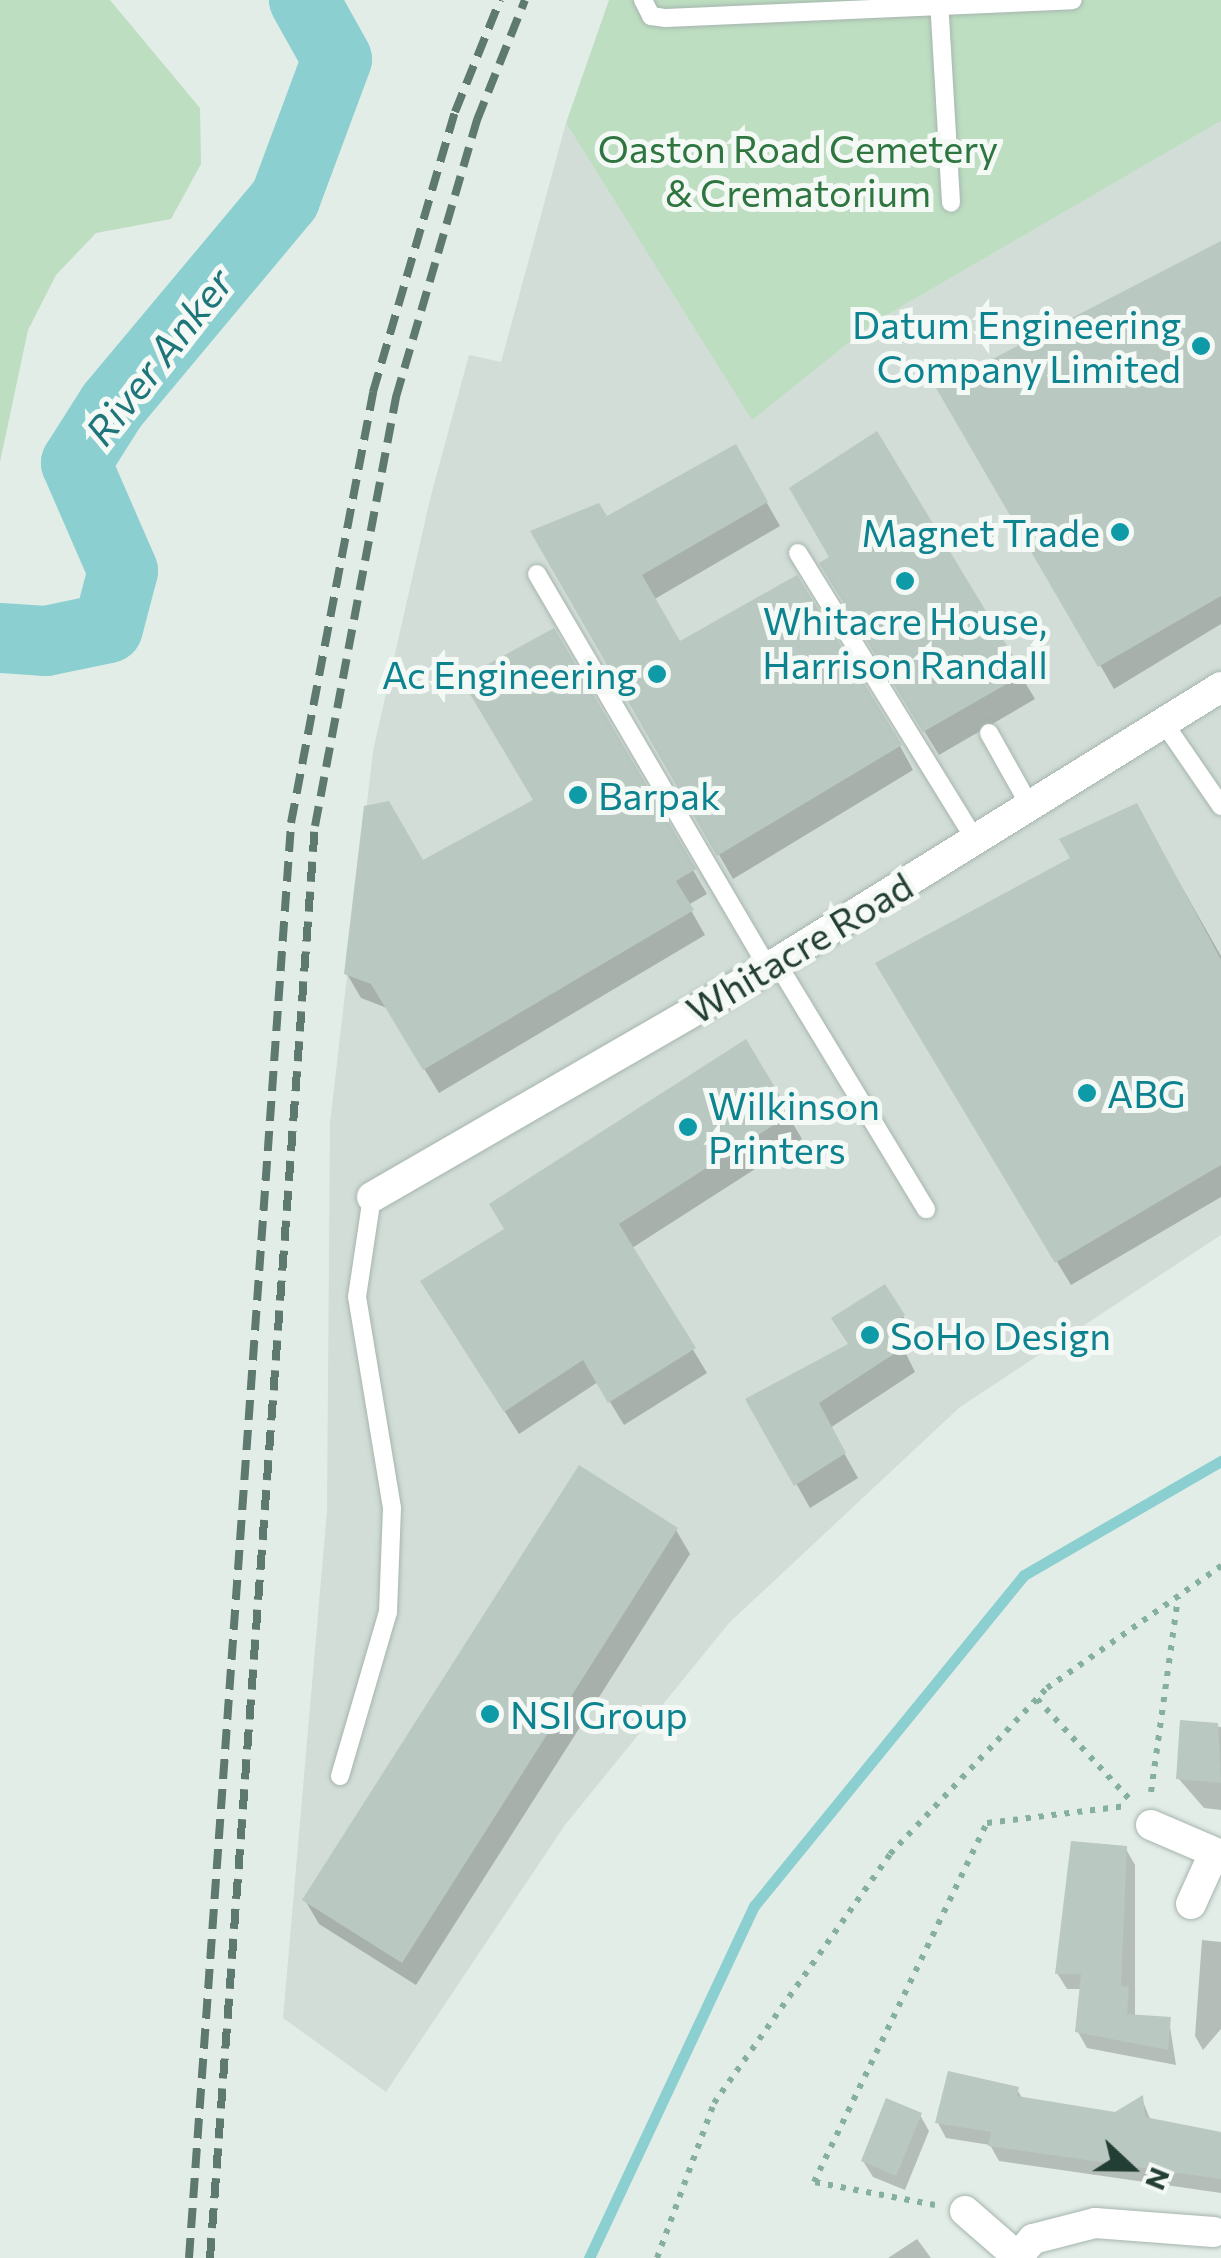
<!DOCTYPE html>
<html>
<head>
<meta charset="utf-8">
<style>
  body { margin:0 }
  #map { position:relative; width:1221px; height:2258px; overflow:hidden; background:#e3ede7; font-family:Commissioner,sans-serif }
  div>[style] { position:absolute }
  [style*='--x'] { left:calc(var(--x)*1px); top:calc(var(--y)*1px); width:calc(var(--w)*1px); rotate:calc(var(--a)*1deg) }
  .built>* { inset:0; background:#d1ddd6 }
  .green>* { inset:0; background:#bddec1 }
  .shadow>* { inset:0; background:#0003 }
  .stream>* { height:11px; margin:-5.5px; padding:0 5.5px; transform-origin:5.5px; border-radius:5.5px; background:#8ccfd1 }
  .river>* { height:70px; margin:-35px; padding:0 35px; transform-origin:35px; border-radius:35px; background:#8ccfd1 }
  .building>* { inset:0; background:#b9c8c0 }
  .path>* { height:6px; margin-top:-3px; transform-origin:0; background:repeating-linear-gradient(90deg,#84b09d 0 5px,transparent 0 13px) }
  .roads { filter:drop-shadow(0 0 2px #a6b5ae) drop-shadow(0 0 2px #a6b5ae) }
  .service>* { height:18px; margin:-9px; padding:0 9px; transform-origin:9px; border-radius:9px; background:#fff }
  .minor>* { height:30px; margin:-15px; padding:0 15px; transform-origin:15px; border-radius:15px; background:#fff }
  .rail>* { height:8px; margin-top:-4px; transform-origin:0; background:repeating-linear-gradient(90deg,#5e796f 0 20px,transparent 0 30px) }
  .dots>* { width:28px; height:28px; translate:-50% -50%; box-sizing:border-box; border:5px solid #f4f9f6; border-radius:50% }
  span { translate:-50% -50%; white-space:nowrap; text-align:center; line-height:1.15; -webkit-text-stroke:10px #f4f9f6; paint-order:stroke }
  .park-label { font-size:38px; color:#2e7540 }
  .culture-label { font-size:38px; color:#0d838f }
  .right { translate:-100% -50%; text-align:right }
  .left { translate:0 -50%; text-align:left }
  .street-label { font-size:38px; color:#233e34 }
  .water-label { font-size:40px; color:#1e757a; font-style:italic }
  .north { position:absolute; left:1081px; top:2118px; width:100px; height:100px; -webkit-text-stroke:8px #f4f9f6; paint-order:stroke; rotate:112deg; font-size:28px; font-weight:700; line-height:40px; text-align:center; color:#233e34 }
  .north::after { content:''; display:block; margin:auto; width:35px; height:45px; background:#233e34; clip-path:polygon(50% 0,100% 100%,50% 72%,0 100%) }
</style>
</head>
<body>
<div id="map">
  <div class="built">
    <div style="clip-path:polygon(1221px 121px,1221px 1235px,960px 1407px,729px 1623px,565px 1825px,386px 2092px,283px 2018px,327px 1511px,330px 1123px,373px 751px,430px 499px,469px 355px,501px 362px,566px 123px,752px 419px,873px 323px)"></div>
  </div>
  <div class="green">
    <div style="clip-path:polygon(0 0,110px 0,200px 108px,201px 164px,171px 219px,96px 233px,56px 275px,28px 330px,0 462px)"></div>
    <div style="clip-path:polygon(609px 0,1221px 0,1221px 121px,873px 323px,752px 420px,566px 123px)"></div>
  </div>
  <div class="shadow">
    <div style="clip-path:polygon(1221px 243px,1221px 624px,1114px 689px,940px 389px)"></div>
    <div style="clip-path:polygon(877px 435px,1035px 699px,939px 755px,836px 587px,832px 558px)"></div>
    <div style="clip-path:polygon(735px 447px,780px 526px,653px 600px,679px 644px,900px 746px,913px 770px,733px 879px,534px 533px,606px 520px)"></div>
    <div style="clip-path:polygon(553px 631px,707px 894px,688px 905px,705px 935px,439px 1093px,387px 1008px,361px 998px,347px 974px,422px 863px,536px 801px)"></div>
    <div style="clip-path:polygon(1136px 806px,1221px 956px,1221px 1197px,1071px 1285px,878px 964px,1073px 859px)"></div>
    <div style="clip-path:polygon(745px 1043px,802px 1139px,632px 1248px,707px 1373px,624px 1425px,598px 1382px,519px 1434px,437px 1305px,507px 1230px)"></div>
    <div style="clip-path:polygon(903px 1316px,916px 1340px,903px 1348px,915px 1372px,830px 1428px,858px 1478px,810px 1508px,749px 1400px)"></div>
    <div style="clip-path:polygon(676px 1530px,690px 1554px,416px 1985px,319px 1924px,305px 1900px)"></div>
    <div style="clip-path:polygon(1182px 1723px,1221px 1727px,1221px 1810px,1204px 1808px,1178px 1778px)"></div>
    <div style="clip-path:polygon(1126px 1849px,1135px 1865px,1135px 2017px,1169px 2020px,1176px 2065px,1087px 2048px,1078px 2032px,1082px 1989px,1067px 1989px,1057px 1973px)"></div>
    <div style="clip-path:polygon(1202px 1940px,1221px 1942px,1221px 2029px,1203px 2050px,1195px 2036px)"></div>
    <div style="clip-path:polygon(1017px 2089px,1023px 2100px,1115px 2115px,1142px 2099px,1151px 2121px,1221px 2134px,1221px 2193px,999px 2161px,990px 2145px,946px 2138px,938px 2123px)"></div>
    <div style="clip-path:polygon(920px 2115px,929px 2131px,905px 2190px,873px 2177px,863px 2161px)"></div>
    <div style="clip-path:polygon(917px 2239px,931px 2258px,888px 2258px)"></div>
  </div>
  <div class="stream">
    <div style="--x:589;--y:2258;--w:389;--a:-64.9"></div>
    <div style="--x:754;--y:1906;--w:427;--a:-50.8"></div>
    <div style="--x:1024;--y:1575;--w:228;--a:-30.1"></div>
  </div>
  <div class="river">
    <div style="--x:0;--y:638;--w:46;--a:3.7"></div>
    <div style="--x:46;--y:641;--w:63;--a:-11.8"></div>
    <div style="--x:108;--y:628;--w:59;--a:-75.3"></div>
    <div style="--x:123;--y:571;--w:118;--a:-113.5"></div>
    <div style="--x:76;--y:463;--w:67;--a:-57.7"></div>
    <div style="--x:112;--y:406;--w:270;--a:-50.1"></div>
    <div style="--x:285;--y:199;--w:149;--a:-69.6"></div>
    <div style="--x:337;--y:59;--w:68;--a:-119.2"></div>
  </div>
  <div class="building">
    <div style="clip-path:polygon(1221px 241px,1221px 596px,1098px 667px,936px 388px)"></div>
    <div style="clip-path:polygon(877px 431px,1024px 674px,923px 732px,819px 563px,829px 557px,789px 488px)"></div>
    <div style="clip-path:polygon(736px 444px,768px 502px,642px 575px,680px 641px,797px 575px,902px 745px,717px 856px,530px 531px,599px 503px,607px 516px)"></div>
    <div style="clip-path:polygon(554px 628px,696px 869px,676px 881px,694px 910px,423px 1070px,371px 984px,344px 974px,364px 806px,389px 801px,423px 860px,533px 800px,461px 679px)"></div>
    <div style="clip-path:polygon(1137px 803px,1221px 960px,1221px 1165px,1055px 1263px,875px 963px,1070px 858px,1059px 839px)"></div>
    <div style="clip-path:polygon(746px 1039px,791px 1114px,619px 1224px,696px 1348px,608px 1403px,583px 1360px,504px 1412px,420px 1281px,504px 1229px,489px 1204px)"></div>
    <div style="clip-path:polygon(885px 1284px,905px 1315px,891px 1323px,903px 1348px,819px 1403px,846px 1453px,794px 1486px,745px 1399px,848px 1344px,831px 1318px)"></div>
    <div style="clip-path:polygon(579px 1465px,678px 1528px,402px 1963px,302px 1900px)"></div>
    <div style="clip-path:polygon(1180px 1720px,1218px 1723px,1221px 1783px,1176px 1779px)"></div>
    <div style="clip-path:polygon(1071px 1841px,1127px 1846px,1121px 1986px,1129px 1987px,1127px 2014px,1171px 2017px,1168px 2050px,1075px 2032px,1081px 1974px,1055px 1974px)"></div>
    <div style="clip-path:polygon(948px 2071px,1019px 2087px,1017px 2096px,1115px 2112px,1143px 2095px,1145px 2117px,1221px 2132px,1221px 2179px,988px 2146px,991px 2132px,935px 2123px)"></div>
    <div style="clip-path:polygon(886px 2098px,922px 2113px,896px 2176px,861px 2161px)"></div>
  </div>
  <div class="path">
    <div style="--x:1037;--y:1699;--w:139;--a:47.3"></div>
    <div style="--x:1151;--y:1792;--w:197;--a:-82.1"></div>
    <div style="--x:935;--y:2205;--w:123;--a:-169.2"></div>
    <div style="--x:814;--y:2182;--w:399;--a:-64.3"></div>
    <div style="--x:987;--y:1823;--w:140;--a:-7"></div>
    <div style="--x:657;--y:2258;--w:165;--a:-69.8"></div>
    <div style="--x:714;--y:2103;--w:305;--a:-54.7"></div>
    <div style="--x:890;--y:1854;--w:228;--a:-46.6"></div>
    <div style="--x:1047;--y:1688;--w:213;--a:-35"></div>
  </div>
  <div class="roads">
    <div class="service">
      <div style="--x:643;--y:0;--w:18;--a:63"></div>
      <div style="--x:651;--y:16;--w:15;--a:8"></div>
      <div style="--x:666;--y:18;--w:407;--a:-2.5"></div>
      <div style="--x:939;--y:0;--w:203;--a:86.6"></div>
      <div style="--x:798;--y:553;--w:337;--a:58.3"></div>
      <div style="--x:537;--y:574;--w:457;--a:59.6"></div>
      <div style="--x:1164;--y:723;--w:101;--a:55.5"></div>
      <div style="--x:989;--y:733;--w:84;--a:60.7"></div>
      <div style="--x:777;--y:963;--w:288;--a:58.8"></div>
      <div style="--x:340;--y:1776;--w:171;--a:-73.7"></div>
      <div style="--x:388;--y:1612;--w:104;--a:-87.8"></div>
      <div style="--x:392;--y:1508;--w:214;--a:-99.4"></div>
      <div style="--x:357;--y:1297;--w:101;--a:-81.5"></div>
    </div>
    <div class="minor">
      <div style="--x:372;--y:1197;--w:457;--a:-30"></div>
      <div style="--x:768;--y:968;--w:533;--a:-31.81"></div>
      <div style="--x:1151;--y:1825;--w:76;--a:23.2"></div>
      <div style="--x:1191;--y:1904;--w:56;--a:-65.7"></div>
      <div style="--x:965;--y:2211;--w:72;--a:41"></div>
      <div style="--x:1020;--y:2254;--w:20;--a:-49"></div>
      <div style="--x:1033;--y:2239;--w:64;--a:-14.5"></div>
      <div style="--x:1095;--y:2223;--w:119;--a:4.3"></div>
    </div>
  </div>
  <div class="rail">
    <div style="--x:189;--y:2258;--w:1439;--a:-85.93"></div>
    <div style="--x:291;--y:823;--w:439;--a:-79.2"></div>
    <div style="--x:373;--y:392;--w:292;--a:-73.7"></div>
    <div style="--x:455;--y:112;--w:121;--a:-68.1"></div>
    <div style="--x:210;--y:2258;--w:1436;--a:-85.81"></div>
    <div style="--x:315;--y:826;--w:437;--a:-79.3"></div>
    <div style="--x:396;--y:397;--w:289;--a:-73.7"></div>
    <div style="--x:477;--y:120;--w:129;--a:-68.2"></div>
  </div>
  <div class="dots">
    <div style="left:1201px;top:346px;background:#0f9aa8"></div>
    <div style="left:1120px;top:532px;background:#0f9aa8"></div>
    <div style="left:905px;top:581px;background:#0f9aa8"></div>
    <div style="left:657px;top:674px;background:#0f9aa8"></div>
    <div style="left:578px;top:795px;background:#0f9aa8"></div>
    <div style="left:1087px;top:1093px;background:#0f9aa8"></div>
    <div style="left:688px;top:1127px;background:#0f9aa8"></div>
    <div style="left:870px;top:1335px;background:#0f9aa8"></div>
    <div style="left:490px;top:1714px;background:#0f9aa8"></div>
  </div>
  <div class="park-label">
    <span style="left:798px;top:170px">Oaston Road Cemetery<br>&amp; Crematorium</span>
  </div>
  <div class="culture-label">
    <span class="right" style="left:1181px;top:346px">Datum Engineering<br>Company Limited</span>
    <span class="right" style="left:1100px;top:532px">Magnet Trade</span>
    <span style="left:905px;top:642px">Whitacre House,<br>Harrison Randall</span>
    <span class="right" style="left:637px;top:674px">Ac Engineering</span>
    <span class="left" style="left:598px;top:795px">Barpak</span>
    <span class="left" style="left:1107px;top:1093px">ABG</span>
    <span class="left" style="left:708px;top:1127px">Wilkinson<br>Printers</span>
    <span class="left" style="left:890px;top:1335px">SoHo Design</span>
    <span class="left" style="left:510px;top:1714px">NSI Group</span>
  </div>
  <div class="street-label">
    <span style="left:799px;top:947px;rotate:-31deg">Whitacre Road</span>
  </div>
  <div class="water-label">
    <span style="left:158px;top:356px;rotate:-52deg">River Anker</span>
  </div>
  <div class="north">N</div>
</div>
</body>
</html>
